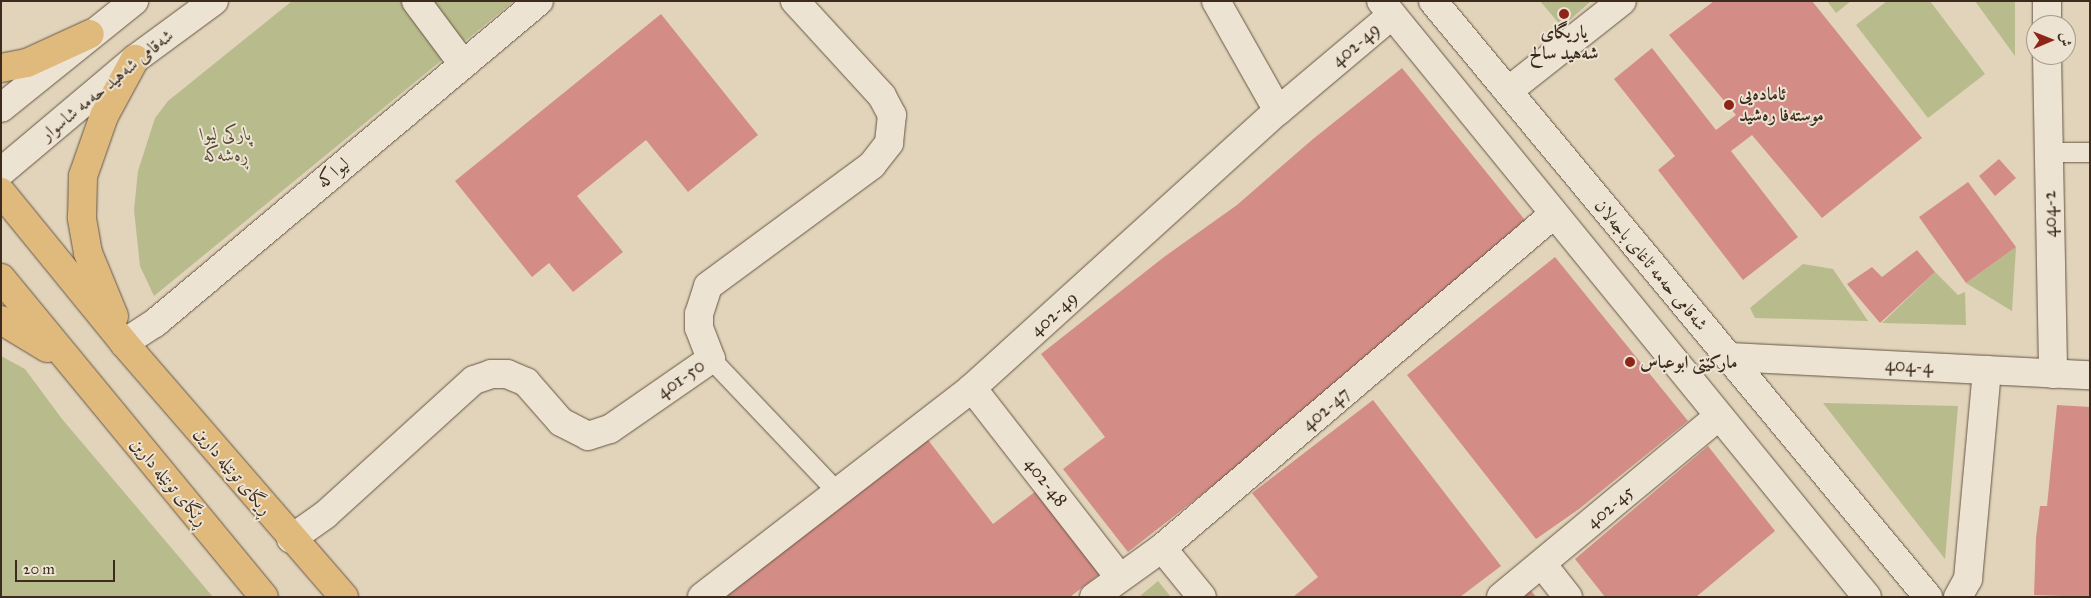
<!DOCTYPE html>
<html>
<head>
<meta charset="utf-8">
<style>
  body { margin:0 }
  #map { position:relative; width:2091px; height:598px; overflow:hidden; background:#e1d4ba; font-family:"IM FELL Great Primer",Amiri,serif }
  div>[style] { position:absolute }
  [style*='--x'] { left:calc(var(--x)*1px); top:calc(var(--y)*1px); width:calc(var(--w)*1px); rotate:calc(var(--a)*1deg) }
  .green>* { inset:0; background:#b8bb8c }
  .building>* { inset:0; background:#d48d86 }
  .roads { filter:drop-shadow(0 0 1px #654) drop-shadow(0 0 1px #654) }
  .service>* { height:19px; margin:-9.5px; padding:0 9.5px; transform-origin:9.5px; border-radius:9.5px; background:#ece3d2 }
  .minor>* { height:28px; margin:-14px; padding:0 14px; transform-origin:14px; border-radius:14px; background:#ece3d2 }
  .secondary>* { height:28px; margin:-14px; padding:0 14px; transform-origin:14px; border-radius:14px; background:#ece3d2 }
  .primary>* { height:28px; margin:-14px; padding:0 14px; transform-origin:14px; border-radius:14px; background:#e0ba7d }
  .dots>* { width:14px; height:14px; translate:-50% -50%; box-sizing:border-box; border:2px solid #ece3d2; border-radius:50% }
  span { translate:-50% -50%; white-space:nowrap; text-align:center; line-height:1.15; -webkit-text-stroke:4px #ece3d2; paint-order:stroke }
  .poi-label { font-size:18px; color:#3d2b1d; font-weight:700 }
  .left { translate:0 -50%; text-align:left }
  .street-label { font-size:18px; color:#3d2b1d }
  .park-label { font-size:18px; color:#564833; font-style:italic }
  .frame { position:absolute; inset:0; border:2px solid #3d2b1d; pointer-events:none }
  .north { position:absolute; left:2026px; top:15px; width:50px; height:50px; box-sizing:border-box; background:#ece3d2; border:1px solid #a6998a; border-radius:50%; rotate:89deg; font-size:14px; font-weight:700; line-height:20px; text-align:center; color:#3d2b1d }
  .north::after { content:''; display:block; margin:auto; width:18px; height:22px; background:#8f2418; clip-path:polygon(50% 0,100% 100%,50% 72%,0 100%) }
  .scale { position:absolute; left:15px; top:560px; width:100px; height:22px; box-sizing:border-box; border:2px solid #3d2b1d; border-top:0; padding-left:6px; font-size:15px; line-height:18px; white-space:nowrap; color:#3d2b1d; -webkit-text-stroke:4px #ece3d2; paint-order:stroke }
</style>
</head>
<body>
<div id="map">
  <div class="green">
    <div style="clip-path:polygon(292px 1px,514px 1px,154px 296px,140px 266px,134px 210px,138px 171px,155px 118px,168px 101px)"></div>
    <div style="clip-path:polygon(1540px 1px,1591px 1px,1562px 27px)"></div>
    <div style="clip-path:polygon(1827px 1px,1851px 1px,1836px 13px)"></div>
    <div style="clip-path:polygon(1887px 1px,1930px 1px,1985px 74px,1928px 118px,1856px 25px)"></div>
    <div style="clip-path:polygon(1975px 1px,2015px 1px,2015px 56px)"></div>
    <div style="clip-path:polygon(2016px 247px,2012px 311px,1966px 283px)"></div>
    <div style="clip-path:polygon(1803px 264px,1833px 269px,1868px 321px,1755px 318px,1750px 308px)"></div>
    <div style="clip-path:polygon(1935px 272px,1958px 295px,1965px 292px,1966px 325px,1882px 323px)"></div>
    <div style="clip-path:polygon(1px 356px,25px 369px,62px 419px,213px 597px,1px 597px)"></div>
    <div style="clip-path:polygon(1823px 403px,1958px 406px,1945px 559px)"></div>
    <div style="clip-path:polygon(1158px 581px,1171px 597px,1139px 597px)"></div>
  </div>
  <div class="building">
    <div style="clip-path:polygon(1714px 1px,1812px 1px,1922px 138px,1822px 218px,1752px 135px,1731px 151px,1798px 237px,1743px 280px,1658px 170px,1675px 156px,1614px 79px,1652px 48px,1716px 130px,1736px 115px,1669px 35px)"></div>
    <div style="clip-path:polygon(661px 14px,758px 135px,688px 192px,646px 140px,577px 196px,623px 252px,573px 292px,549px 263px,532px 277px,455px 181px)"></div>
    <div style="clip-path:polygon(1402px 68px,1525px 220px,1296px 421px,1128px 552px,1063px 469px,1105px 437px,1041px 354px,1164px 257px,1237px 205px,1313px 139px)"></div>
    <div style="clip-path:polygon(1999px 159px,2016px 178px,1995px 196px,1979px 176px)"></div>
    <div style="clip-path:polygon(1968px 182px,2016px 247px,1966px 283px,1919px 217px)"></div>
    <div style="clip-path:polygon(1917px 250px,1935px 272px,1880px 323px,1847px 284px,1872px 267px,1882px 277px)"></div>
    <div style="clip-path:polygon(1555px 257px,1688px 421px,1579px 509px,1536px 539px,1407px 375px)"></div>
    <div style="clip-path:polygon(1373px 400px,1501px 566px,1460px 597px,1293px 597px,1318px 577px,1252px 493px)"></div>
    <div style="clip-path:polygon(2057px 405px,2090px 407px,2090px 597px,2034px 595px,2036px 538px,2040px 506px,2047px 506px)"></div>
    <div style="clip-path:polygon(928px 440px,993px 524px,1036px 491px,1101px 573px,1070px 597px,721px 597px)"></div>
    <div style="clip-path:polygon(1708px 446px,1775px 531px,1696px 597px,1605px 597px,1575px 559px)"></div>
    <div style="clip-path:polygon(1530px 589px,1536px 597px,1520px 597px)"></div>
  </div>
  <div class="roads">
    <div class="service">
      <div style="--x:2048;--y:152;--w:42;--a:0"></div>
      <div style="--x:711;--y:359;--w:185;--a:46.5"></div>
    </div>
    <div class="minor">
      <div style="--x:416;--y:1;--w:79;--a:53.3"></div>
      <div style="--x:1216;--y:1;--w:126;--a:60.6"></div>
      <div style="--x:2047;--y:1;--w:24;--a:90"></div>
      <div style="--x:2047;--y:55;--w:319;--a:88.9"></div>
      <div style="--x:1508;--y:91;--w:145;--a:-38.3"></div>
      <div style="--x:124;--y:343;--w:37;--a:-33"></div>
      <div style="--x:155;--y:323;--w:501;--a:-39.98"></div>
      <div style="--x:1729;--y:357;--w:361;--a:2.9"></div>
      <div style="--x:972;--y:388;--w:239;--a:52.1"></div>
      <div style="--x:291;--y:539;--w:42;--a:-35.2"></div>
      <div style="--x:325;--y:515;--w:201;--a:-42.2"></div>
      <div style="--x:474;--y:380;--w:18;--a:-19"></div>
      <div style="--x:491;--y:374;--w:16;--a:0"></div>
      <div style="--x:507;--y:374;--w:21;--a:23"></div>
      <div style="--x:526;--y:382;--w:53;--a:48.8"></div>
      <div style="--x:561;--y:422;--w:30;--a:27"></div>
      <div style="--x:588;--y:436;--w:23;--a:-18"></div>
      <div style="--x:610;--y:429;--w:123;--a:-34.7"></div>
      <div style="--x:711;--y:359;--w:33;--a:-111"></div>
      <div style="--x:699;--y:328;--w:14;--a:-90"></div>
      <div style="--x:699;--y:314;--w:29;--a:-72"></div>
      <div style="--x:708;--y:286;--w:204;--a:-36.4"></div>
      <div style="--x:872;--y:165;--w:28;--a:-52"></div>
      <div style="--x:889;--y:143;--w:28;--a:-84"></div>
      <div style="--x:892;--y:115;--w:21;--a:-118"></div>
      <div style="--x:882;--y:96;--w:129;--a:-132.5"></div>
      <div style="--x:1162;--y:548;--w:63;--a:50.8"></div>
      <div style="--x:1542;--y:564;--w:42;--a:51.8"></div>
      <div style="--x:702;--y:597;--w:341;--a:-37.7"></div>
      <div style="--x:972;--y:388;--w:413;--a:-42.2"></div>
      <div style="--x:1278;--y:111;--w:149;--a:-40.1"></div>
      <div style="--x:1094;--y:597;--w:84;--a:-35.8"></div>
      <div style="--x:1162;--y:548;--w:515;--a:-40.43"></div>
      <div style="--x:1501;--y:597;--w:283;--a:-39.7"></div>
      <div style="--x:1958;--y:597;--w:21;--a:-61"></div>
      <div style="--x:1968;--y:579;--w:210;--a:-84.8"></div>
    </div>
    <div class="secondary">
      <div style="--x:1381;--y:1;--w:769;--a:50.8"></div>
      <div style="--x:1433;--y:1;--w:775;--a:50.29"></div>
      <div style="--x:1;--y:108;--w:171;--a:-38.8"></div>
      <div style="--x:1;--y:172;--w:175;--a:-40.1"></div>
      <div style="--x:135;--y:59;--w:98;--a:-36.3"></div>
    </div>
    <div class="primary">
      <div style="--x:1;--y:68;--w:26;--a:-11"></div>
      <div style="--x:27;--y:63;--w:69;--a:-24.7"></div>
      <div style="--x:1;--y:192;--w:195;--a:50.8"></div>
      <div style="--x:124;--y:343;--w:336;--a:49.1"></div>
      <div style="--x:1;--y:278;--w:413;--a:50.5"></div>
      <div style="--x:114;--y:316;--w:68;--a:-112.4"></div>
      <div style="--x:88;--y:253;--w:36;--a:-100"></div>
      <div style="--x:82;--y:218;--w:42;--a:-88.6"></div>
      <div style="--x:83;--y:176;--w:64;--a:-70.7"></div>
      <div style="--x:104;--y:116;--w:65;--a:-61.5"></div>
      <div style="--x:1;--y:320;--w:54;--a:31.3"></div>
    </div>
  </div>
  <div class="dots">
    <div style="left:1564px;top:14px;background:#8f2418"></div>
    <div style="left:1729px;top:105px;background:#8f2418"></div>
    <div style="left:1630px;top:362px;background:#8f2418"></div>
  </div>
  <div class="poi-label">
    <span style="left:1564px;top:43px">یاریگای<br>شەهید سالح</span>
    <span class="left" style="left:1739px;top:105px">ئامادەیی<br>موستەفا رەشید</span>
    <span class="left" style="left:1640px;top:362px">مارکێتی ابوعباس</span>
  </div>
  <div class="street-label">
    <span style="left:1356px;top:45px;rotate:-40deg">402-49</span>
    <span style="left:107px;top:85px;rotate:-39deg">شەقامی شەهید حەمە شاسوار</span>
    <span style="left:333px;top:173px;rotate:-40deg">لیواکە</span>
    <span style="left:2050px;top:214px;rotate:-91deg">404-2</span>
    <span style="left:1651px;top:265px;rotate:50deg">شەقامی حەمە ئاغای باجەلان</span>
    <span style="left:1054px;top:314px;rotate:-42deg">402-49</span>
    <span style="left:1909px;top:366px;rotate:3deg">404-4</span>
    <span style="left:681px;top:379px;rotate:-35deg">401-50</span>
    <span style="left:1326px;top:409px;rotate:-40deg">402-47</span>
    <span style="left:233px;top:471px;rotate:50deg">ڕیگای تونێلە دارین</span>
    <span style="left:169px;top:482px;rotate:50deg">ڕێگای تونێلە دارین</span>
    <span style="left:1046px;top:482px;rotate:52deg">402-48</span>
    <span style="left:1610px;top:507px;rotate:-40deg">402-45</span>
  </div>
  <div class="park-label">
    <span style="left:226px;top:145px">پارکی لیوا<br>ڕەشەکە</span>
  </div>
  <div class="frame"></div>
  <div class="north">ش</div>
  <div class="scale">20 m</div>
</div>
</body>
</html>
